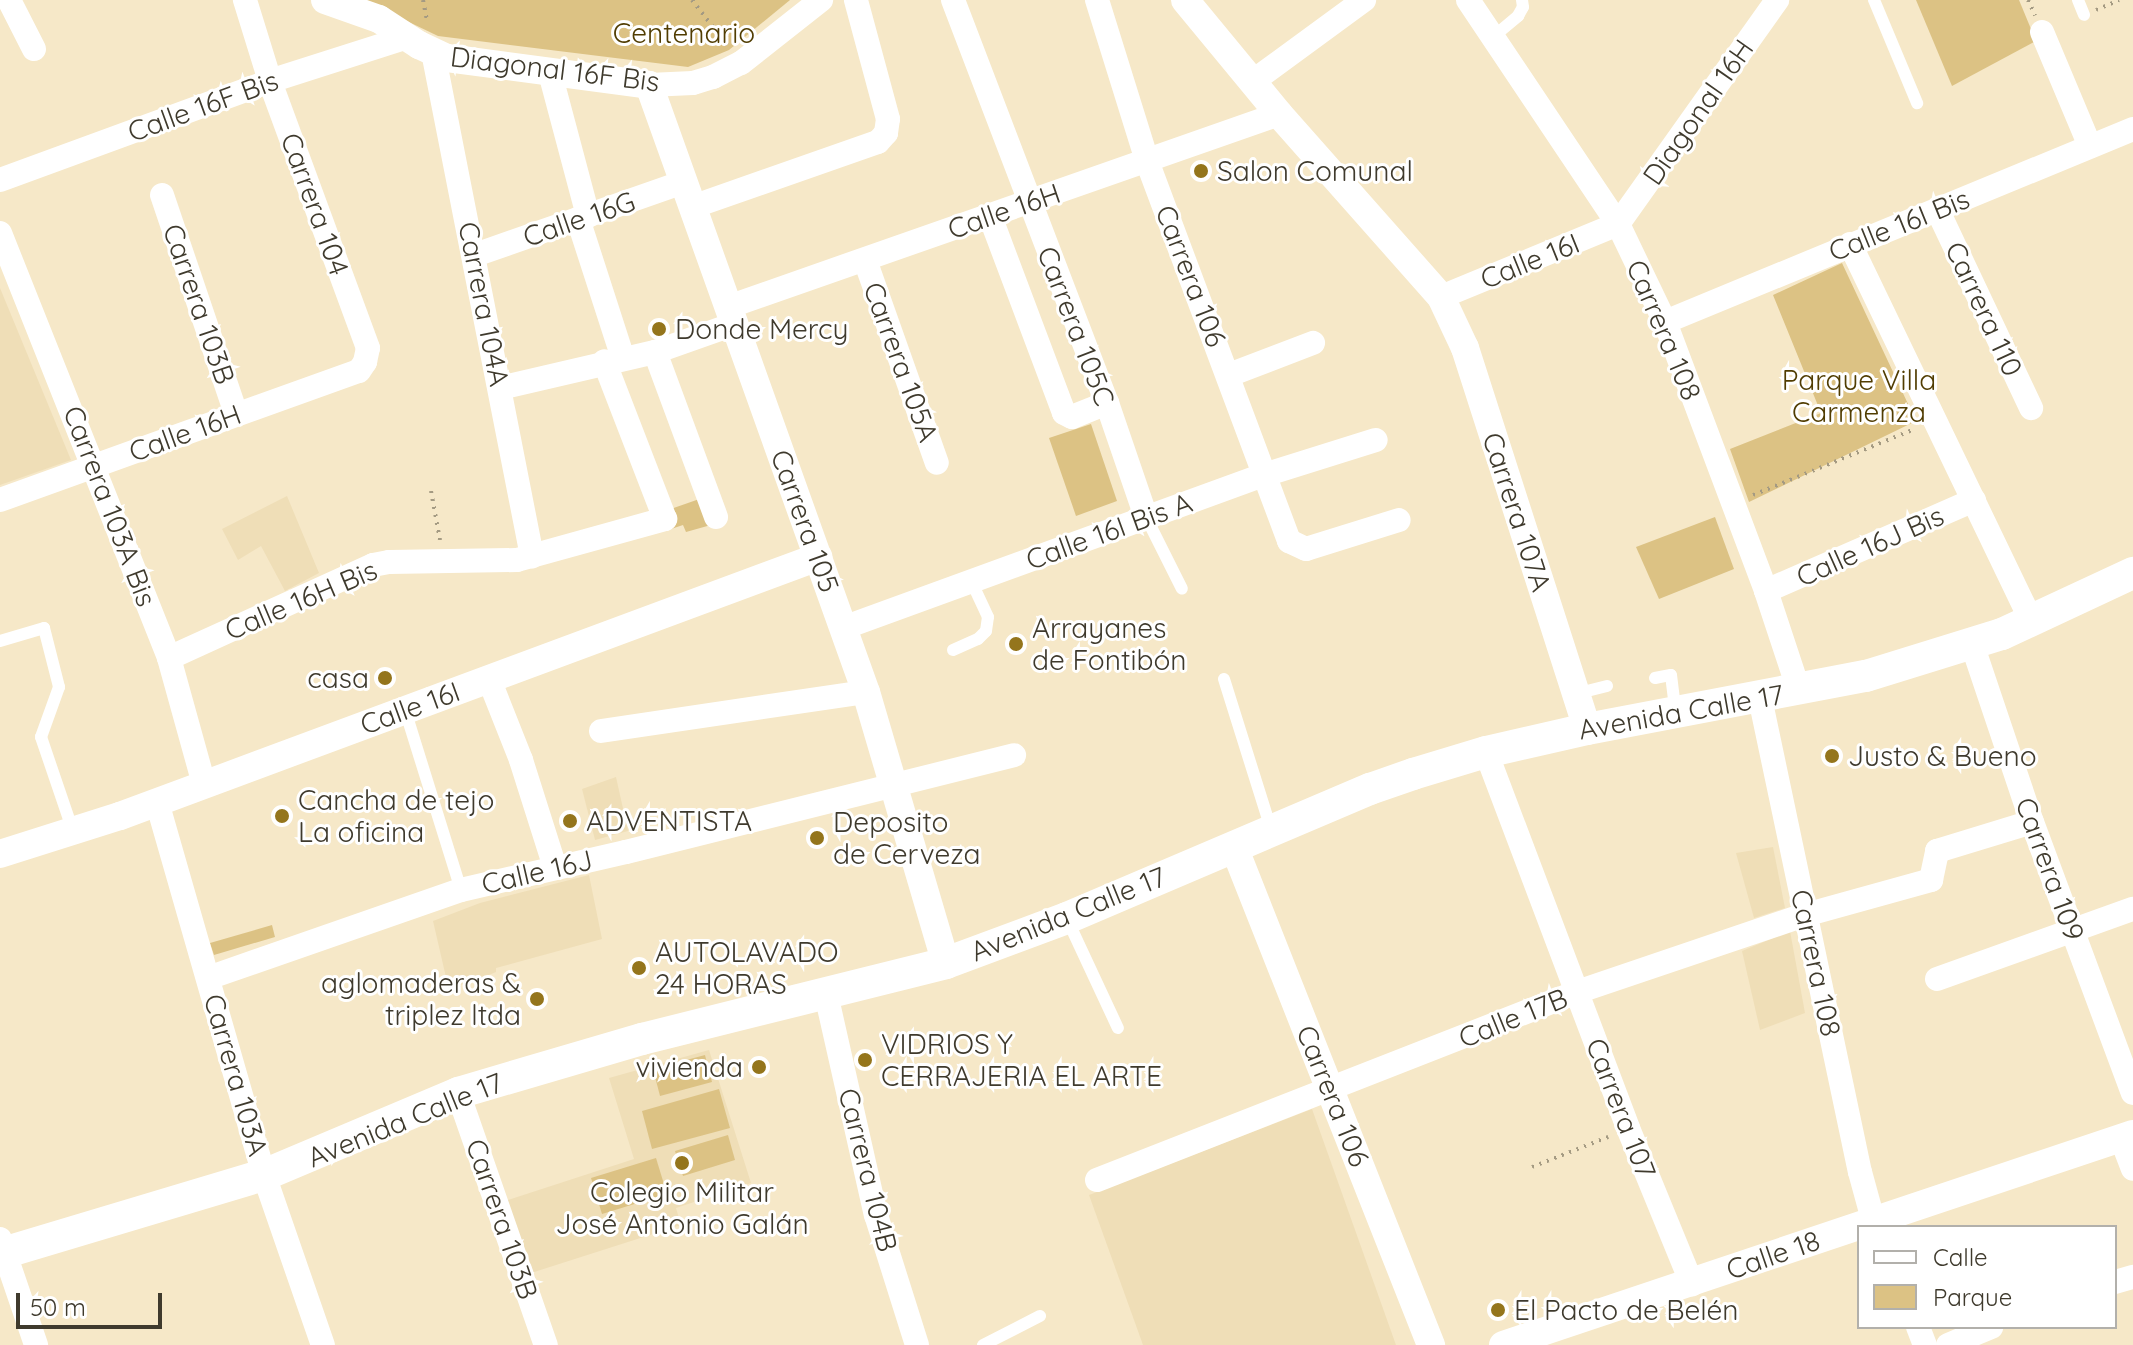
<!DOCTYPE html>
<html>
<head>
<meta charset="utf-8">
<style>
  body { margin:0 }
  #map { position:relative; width:2133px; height:1345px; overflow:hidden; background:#f6e8c8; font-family:Quicksand,sans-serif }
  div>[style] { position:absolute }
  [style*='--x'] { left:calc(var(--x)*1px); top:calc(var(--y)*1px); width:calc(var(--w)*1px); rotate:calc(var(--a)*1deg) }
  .built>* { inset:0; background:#efdeb7 }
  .green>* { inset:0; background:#dcc284 }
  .path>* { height:4px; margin-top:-2px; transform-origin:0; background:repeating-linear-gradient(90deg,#a49a82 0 2px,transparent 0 8px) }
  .service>* { height:12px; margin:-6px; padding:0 6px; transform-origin:6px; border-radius:6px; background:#fff }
  .minor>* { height:24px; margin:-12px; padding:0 12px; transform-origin:12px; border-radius:12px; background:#fff }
  .tertiary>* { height:28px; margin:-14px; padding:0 14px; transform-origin:14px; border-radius:14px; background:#fff }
  .secondary>* { height:32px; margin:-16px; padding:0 16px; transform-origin:16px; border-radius:16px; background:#fff }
  .dots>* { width:22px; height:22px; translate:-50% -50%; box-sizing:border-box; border:4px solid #fff; border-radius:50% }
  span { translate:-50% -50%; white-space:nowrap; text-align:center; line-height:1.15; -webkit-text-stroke:6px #fff; paint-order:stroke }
  .park-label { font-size:28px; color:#513d02 }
  .street-label { font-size:28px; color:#3f3a2d }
  .poi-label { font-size:28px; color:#3f3a2d }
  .left { translate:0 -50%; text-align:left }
  .right { translate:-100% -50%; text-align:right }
  .legend { position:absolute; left:1857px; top:1225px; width:260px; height:104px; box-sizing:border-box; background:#fff; border:2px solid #b2b0ab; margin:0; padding:10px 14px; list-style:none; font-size:24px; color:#3f3a2d }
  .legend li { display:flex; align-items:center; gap:16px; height:40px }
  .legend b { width:40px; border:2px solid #b2b0ab }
  .scale { position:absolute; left:16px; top:1293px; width:146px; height:36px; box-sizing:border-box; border:4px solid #3f3a2d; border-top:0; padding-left:10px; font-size:24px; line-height:28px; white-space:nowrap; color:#3f3a2d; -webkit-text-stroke:6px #fff; paint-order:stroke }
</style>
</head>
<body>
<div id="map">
  <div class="built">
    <div style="clip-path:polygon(0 288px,71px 460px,0 485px)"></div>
    <div style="clip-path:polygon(287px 496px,319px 573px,285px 591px,261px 546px,238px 560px,222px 529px)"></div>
    <div style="clip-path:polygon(616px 777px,628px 831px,595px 840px,582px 789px)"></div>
    <div style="clip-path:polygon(1773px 847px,1785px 908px,1754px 918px,1736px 853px)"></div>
    <div style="clip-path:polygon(589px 875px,602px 939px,496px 968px,496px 972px,467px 984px,448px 986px,433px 921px,480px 903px)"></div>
    <div style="clip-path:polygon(1790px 931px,1805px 1013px,1760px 1030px,1742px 951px)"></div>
    <div style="clip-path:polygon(709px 1050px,751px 1183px,676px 1208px,681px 1225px,528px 1274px,505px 1201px,634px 1159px,609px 1078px)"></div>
    <div style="clip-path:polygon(1312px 1109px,1396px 1345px,1143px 1345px,1089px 1195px)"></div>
  </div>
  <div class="green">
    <div style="clip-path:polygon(363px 0,790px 0,729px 50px,688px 67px,438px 36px)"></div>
    <div style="clip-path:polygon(1916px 0,2019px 0,2036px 41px,1952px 86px)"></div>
    <div style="clip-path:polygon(1842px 263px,1916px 421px,1749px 502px,1730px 449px,1821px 413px,1773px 295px)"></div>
    <div style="clip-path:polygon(1091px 424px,1117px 501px,1076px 516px,1049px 438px)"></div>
    <div style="clip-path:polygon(708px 496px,718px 523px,686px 532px,683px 525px,668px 530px,665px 511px)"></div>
    <div style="clip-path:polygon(1715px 517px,1734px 569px,1659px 599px,1636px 547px)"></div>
    <div style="clip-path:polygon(272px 925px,275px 937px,214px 955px,210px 943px)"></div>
    <div style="clip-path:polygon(705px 1055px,712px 1082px,660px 1096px,653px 1069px)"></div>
    <div style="clip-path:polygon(719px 1089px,730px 1128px,652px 1149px,642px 1111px)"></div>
    <div style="clip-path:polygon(728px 1135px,735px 1160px,683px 1176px,675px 1151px)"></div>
    <div style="clip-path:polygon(656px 1158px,667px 1194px,602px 1214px,591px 1178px)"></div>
  </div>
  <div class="path">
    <div style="--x:423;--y:0;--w:21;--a:79"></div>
    <div style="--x:692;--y:0;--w:57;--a:52.1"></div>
    <div style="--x:2028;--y:0;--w:17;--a:65"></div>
    <div style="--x:2096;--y:10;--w:25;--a:-23"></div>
    <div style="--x:431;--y:491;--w:50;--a:79.6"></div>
    <div style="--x:1753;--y:495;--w:175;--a:-22.2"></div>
    <div style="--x:1532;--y:1167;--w:82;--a:-21.5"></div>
  </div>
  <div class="service">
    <div style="--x:1874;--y:0;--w:112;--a:67.3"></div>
    <div style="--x:2078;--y:0;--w:16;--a:68"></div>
    <div style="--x:1493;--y:37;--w:33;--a:-40"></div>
    <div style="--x:1518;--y:16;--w:10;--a:-61"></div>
    <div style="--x:1523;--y:7;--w:7;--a:-98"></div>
    <div style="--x:1146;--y:517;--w:80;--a:63.4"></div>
    <div style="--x:0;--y:641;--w:46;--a:-16.5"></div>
    <div style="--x:44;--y:628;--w:61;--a:75.7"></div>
    <div style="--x:59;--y:687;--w:53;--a:109.8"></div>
    <div style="--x:41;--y:737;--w:99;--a:71.2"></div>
    <div style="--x:953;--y:650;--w:27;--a:-24"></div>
    <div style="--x:978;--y:639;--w:11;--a:-45"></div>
    <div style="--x:986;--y:631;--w:14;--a:-82"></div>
    <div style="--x:988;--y:617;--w:40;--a:-115"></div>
    <div style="--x:1655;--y:678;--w:16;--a:-11"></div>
    <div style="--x:1671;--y:675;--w:35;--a:83"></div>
    <div style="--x:1224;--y:679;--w:157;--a:72.6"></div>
    <div style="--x:1575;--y:694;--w:33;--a:-14"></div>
    <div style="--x:405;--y:710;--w:189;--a:72.7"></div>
    <div style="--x:1068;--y:921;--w:118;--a:65"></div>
    <div style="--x:983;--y:1345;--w:64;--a:-27"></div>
  </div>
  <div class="minor">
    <div style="--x:9;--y:0;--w:55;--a:63"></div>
    <div style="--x:953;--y:0;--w:431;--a:69.1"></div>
    <div style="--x:1107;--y:403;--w:120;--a:71.1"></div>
    <div style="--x:1097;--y:0;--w:169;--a:72.7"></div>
    <div style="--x:1147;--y:161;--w:406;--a:69.5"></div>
    <div style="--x:1289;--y:541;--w:19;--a:25"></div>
    <div style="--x:1306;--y:549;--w:97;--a:-17.3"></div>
    <div style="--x:1468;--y:0;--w:270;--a:56.2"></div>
    <div style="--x:1618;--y:224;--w:109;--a:64.4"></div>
    <div style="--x:1665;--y:322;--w:287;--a:69.4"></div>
    <div style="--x:1766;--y:591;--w:105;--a:71.7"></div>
    <div style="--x:2042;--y:32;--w:124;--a:67.2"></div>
    <div style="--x:433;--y:52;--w:514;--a:78.89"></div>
    <div style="--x:550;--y:73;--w:148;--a:75.1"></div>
    <div style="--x:1252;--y:82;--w:139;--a:-36.2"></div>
    <div style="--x:649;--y:85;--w:44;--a:-2.6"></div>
    <div style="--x:693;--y:83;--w:21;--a:-17"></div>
    <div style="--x:713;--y:77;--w:31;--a:-27"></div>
    <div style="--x:741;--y:63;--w:102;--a:-38.2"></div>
    <div style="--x:0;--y:180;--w:288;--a:-20.1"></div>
    <div style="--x:270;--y:81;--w:145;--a:-17.7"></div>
    <div style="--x:162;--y:195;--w:230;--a:71.3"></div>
    <div style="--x:692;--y:207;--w:197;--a:-19.3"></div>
    <div style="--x:878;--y:142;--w:12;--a:-48"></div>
    <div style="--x:886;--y:133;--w:14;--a:-82"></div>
    <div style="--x:888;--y:119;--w:123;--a:-105.1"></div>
    <div style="--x:1938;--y:211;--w:218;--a:64.7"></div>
    <div style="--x:990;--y:216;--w:210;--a:69.4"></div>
    <div style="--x:1064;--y:413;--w:9;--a:27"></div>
    <div style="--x:1072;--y:417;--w:38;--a:-22"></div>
    <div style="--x:578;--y:219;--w:146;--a:72.1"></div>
    <div style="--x:0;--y:233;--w:457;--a:68.3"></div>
    <div style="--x:169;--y:658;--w:131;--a:74.5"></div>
    <div style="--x:1850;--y:244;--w:420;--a:64.3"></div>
    <div style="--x:475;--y:255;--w:221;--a:-19.3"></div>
    <div style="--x:865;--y:260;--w:215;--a:70.5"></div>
    <div style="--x:1441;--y:297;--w:191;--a:-22.4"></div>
    <div style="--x:1618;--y:224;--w:275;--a:-54.6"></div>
    <div style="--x:728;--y:307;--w:584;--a:-19.3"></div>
    <div style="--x:1665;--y:322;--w:506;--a:-22.41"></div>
    <div style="--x:655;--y:352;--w:176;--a:69.7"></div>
    <div style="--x:1229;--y:375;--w:90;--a:-20.9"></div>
    <div style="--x:500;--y:388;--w:159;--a:-13.1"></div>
    <div style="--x:655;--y:352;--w:84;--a:-19.5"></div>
    <div style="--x:0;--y:500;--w:381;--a:-19.8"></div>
    <div style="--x:359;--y:371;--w:11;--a:-56"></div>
    <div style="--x:365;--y:362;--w:14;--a:-78"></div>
    <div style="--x:368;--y:348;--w:284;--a:-110.2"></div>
    <div style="--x:270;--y:81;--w:85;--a:-107.2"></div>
    <div style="--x:1766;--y:591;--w:227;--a:-23.6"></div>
    <div style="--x:843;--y:628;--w:448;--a:-20"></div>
    <div style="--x:1264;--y:475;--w:117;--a:-17.4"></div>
    <div style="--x:1972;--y:644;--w:188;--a:71.4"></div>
    <div style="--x:2032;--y:822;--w:289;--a:69.6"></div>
    <div style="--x:169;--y:658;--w:224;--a:-24.5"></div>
    <div style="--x:373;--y:565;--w:16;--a:-11"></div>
    <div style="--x:389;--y:562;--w:128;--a:-0.9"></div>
    <div style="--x:517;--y:560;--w:154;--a:-15.5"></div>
    <div style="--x:665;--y:519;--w:169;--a:-111.1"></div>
    <div style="--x:489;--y:679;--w:87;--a:68.4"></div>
    <div style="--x:521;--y:760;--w:112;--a:72.4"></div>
    <div style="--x:1760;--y:698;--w:484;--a:78.1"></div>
    <div style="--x:1860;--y:1172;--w:57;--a:74.7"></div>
    <div style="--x:601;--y:731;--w:268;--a:-8.4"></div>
    <div style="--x:1486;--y:752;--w:402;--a:69.3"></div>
    <div style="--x:1628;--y:1128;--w:169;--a:67.7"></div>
    <div style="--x:157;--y:802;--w:388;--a:74"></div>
    <div style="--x:264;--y:1175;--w:180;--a:70.9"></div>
    <div style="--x:208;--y:978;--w:268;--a:-19.2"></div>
    <div style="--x:461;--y:890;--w:169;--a:-13"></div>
    <div style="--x:626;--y:852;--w:400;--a:-14"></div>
    <div style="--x:1937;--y:979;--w:208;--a:-19.7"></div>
    <div style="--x:826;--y:994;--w:227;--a:77.3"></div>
    <div style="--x:876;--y:1215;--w:136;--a:72.5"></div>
    <div style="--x:458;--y:1093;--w:267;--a:70.8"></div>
    <div style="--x:2121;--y:1138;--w:33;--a:69"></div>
    <div style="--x:1097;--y:1180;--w:516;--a:-21.39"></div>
    <div style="--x:1577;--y:992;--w:241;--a:-18.7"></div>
    <div style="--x:1805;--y:915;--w:131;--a:-15.5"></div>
    <div style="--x:1931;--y:880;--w:30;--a:-78"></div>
    <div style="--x:1937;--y:851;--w:99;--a:-17"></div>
    <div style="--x:0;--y:1239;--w:112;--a:71.2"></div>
    <div style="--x:2115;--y:1282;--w:19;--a:-16"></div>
    <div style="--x:1918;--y:1327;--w:19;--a:69"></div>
    <div style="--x:1948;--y:1345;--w:47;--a:-22.7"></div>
  </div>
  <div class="tertiary">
    <div style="--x:325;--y:0;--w:57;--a:19.4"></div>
    <div style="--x:379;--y:19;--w:48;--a:33"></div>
    <div style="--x:419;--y:45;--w:31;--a:25"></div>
    <div style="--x:447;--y:58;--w:204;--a:7.6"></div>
    <div style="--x:649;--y:85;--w:645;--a:70.33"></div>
    <div style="--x:866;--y:692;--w:283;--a:73.6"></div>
    <div style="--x:1185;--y:0;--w:148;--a:50.5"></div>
    <div style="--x:1279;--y:114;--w:244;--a:48.5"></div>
    <div style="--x:1441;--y:297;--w:56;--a:64.8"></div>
    <div style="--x:1465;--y:348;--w:400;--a:72.2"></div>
    <div style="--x:1234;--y:847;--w:536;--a:68.42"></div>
    <div style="--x:0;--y:854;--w:126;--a:-17.6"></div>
    <div style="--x:120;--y:816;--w:745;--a:-20.36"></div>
    <div style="--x:1503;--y:1345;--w:664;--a:-18.52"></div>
  </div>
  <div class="secondary">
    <div style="--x:0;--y:1254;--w:276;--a:-16.7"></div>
    <div style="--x:264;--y:1175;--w:211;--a:-22.9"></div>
    <div style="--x:458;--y:1093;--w:192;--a:-16.4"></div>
    <div style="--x:642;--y:1039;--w:313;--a:-14"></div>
    <div style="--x:946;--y:963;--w:129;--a:-20.4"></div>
    <div style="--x:1067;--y:918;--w:329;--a:-23.1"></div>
    <div style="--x:1370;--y:789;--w:46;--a:-19.2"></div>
    <div style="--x:1413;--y:774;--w:76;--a:-16.8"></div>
    <div style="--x:1486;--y:752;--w:104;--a:-12.8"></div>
    <div style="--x:1587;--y:729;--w:284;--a:-10.8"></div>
    <div style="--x:1866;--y:676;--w:142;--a:-17.2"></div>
    <div style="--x:2002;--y:634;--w:145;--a:-25"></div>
  </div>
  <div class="dots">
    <div style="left:1201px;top:171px;background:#94751c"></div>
    <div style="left:659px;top:329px;background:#94751c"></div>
    <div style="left:1016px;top:644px;background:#94751c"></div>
    <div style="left:385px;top:678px;background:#94751c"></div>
    <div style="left:1832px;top:756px;background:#94751c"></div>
    <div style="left:282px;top:816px;background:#94751c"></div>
    <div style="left:570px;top:821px;background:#94751c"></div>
    <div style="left:817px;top:838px;background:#94751c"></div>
    <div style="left:639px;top:968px;background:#94751c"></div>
    <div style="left:537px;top:999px;background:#94751c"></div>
    <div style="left:865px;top:1060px;background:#94751c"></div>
    <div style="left:759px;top:1067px;background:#94751c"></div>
    <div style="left:682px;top:1163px;background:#94751c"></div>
    <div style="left:1498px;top:1310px;background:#94751c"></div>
  </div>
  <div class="park-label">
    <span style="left:684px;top:33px">Centenario</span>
    <span style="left:1859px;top:396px">Parque Villa<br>Carmenza</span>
  </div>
  <div class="street-label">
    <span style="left:555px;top:69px;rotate:7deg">Diagonal 16F Bis</span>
    <span style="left:203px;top:106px;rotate:-20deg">Calle 16F Bis</span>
    <span style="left:1698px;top:112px;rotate:-55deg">Diagonal 16H</span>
    <span style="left:315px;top:204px;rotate:70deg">Carrera 104</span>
    <span style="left:1004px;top:211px;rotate:-19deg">Calle 16H</span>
    <span style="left:579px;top:219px;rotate:-19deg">Calle 16G</span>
    <span style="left:1899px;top:225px;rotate:-22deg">Calle 16I Bis</span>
    <span style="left:1530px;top:261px;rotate:-22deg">Calle 16I</span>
    <span style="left:1191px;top:276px;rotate:69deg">Carrera 106</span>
    <span style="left:199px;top:304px;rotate:71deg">Carrera 103B</span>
    <span style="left:484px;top:304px;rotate:79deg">Carrera 104A</span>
    <span style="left:1984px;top:309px;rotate:65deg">Carrera 110</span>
    <span style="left:1076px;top:326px;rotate:69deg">Carrera 105C</span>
    <span style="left:1664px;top:330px;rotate:67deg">Carrera 108</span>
    <span style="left:901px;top:362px;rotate:70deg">Carrera 105A</span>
    <span style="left:185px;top:433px;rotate:-20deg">Calle 16H</span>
    <span style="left:110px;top:506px;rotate:69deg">Carrera 103A Bis</span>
    <span style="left:1517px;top:512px;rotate:72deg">Carrera 107A</span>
    <span style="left:805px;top:521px;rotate:70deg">Carrera 105</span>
    <span style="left:1109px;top:531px;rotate:-20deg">Calle 16I Bis A</span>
    <span style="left:1870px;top:546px;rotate:-24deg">Calle 16J Bis</span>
    <span style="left:301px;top:600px;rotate:-23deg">Calle 16H Bis</span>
    <span style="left:410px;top:708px;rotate:-20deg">Calle 16I</span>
    <span style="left:1681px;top:712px;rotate:-10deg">Avenida Calle 17</span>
    <span style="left:2050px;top:869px;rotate:70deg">Carrera 109</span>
    <span style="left:537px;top:872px;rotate:-13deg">Calle 16J</span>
    <span style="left:1068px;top:914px;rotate:-22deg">Avenida Calle 17</span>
    <span style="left:1816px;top:963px;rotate:78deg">Carrera 108</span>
    <span style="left:1513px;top:1018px;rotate:-22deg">Calle 17B</span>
    <span style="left:236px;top:1075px;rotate:74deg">Carrera 103A</span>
    <span style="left:1333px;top:1096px;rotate:68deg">Carrera 106</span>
    <span style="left:1621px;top:1108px;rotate:69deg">Carrera 107</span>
    <span style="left:405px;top:1120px;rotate:-22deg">Avenida Calle 17</span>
    <span style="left:868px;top:1170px;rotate:76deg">Carrera 104B</span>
    <span style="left:502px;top:1219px;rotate:71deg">Carrera 103B</span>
    <span style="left:1773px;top:1255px;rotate:-19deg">Calle 18</span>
  </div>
  <div class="poi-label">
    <span class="left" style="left:1217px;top:171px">Salon Comunal</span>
    <span class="left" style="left:675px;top:329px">Donde Mercy</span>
    <span class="left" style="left:1032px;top:644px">Arrayanes<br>de Fontibón</span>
    <span class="right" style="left:369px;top:678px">casa</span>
    <span class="left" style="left:1848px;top:756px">Justo &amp; Bueno</span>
    <span class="left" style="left:298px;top:816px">Cancha de tejo<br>La oficina</span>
    <span class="left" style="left:586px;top:821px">ADVENTISTA</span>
    <span class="left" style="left:833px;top:838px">Deposito<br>de Cerveza</span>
    <span class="left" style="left:655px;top:968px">AUTOLAVADO<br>24 HORAS</span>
    <span class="right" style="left:521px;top:999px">aglomaderas &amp;<br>triplez ltda</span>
    <span class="left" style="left:881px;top:1060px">VIDRIOS Y<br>CERRAJERIA EL ARTE</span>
    <span class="right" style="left:743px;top:1067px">vivienda</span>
    <span style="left:682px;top:1208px">Colegio Militar<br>José Antonio Galán</span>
    <span class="left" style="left:1514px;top:1310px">El Pacto de Belén</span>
  </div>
  <ul class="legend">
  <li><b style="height:10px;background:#fff"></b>Calle</li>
  <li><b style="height:22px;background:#dcc284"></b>Parque</li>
  </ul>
  <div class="scale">50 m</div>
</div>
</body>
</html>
